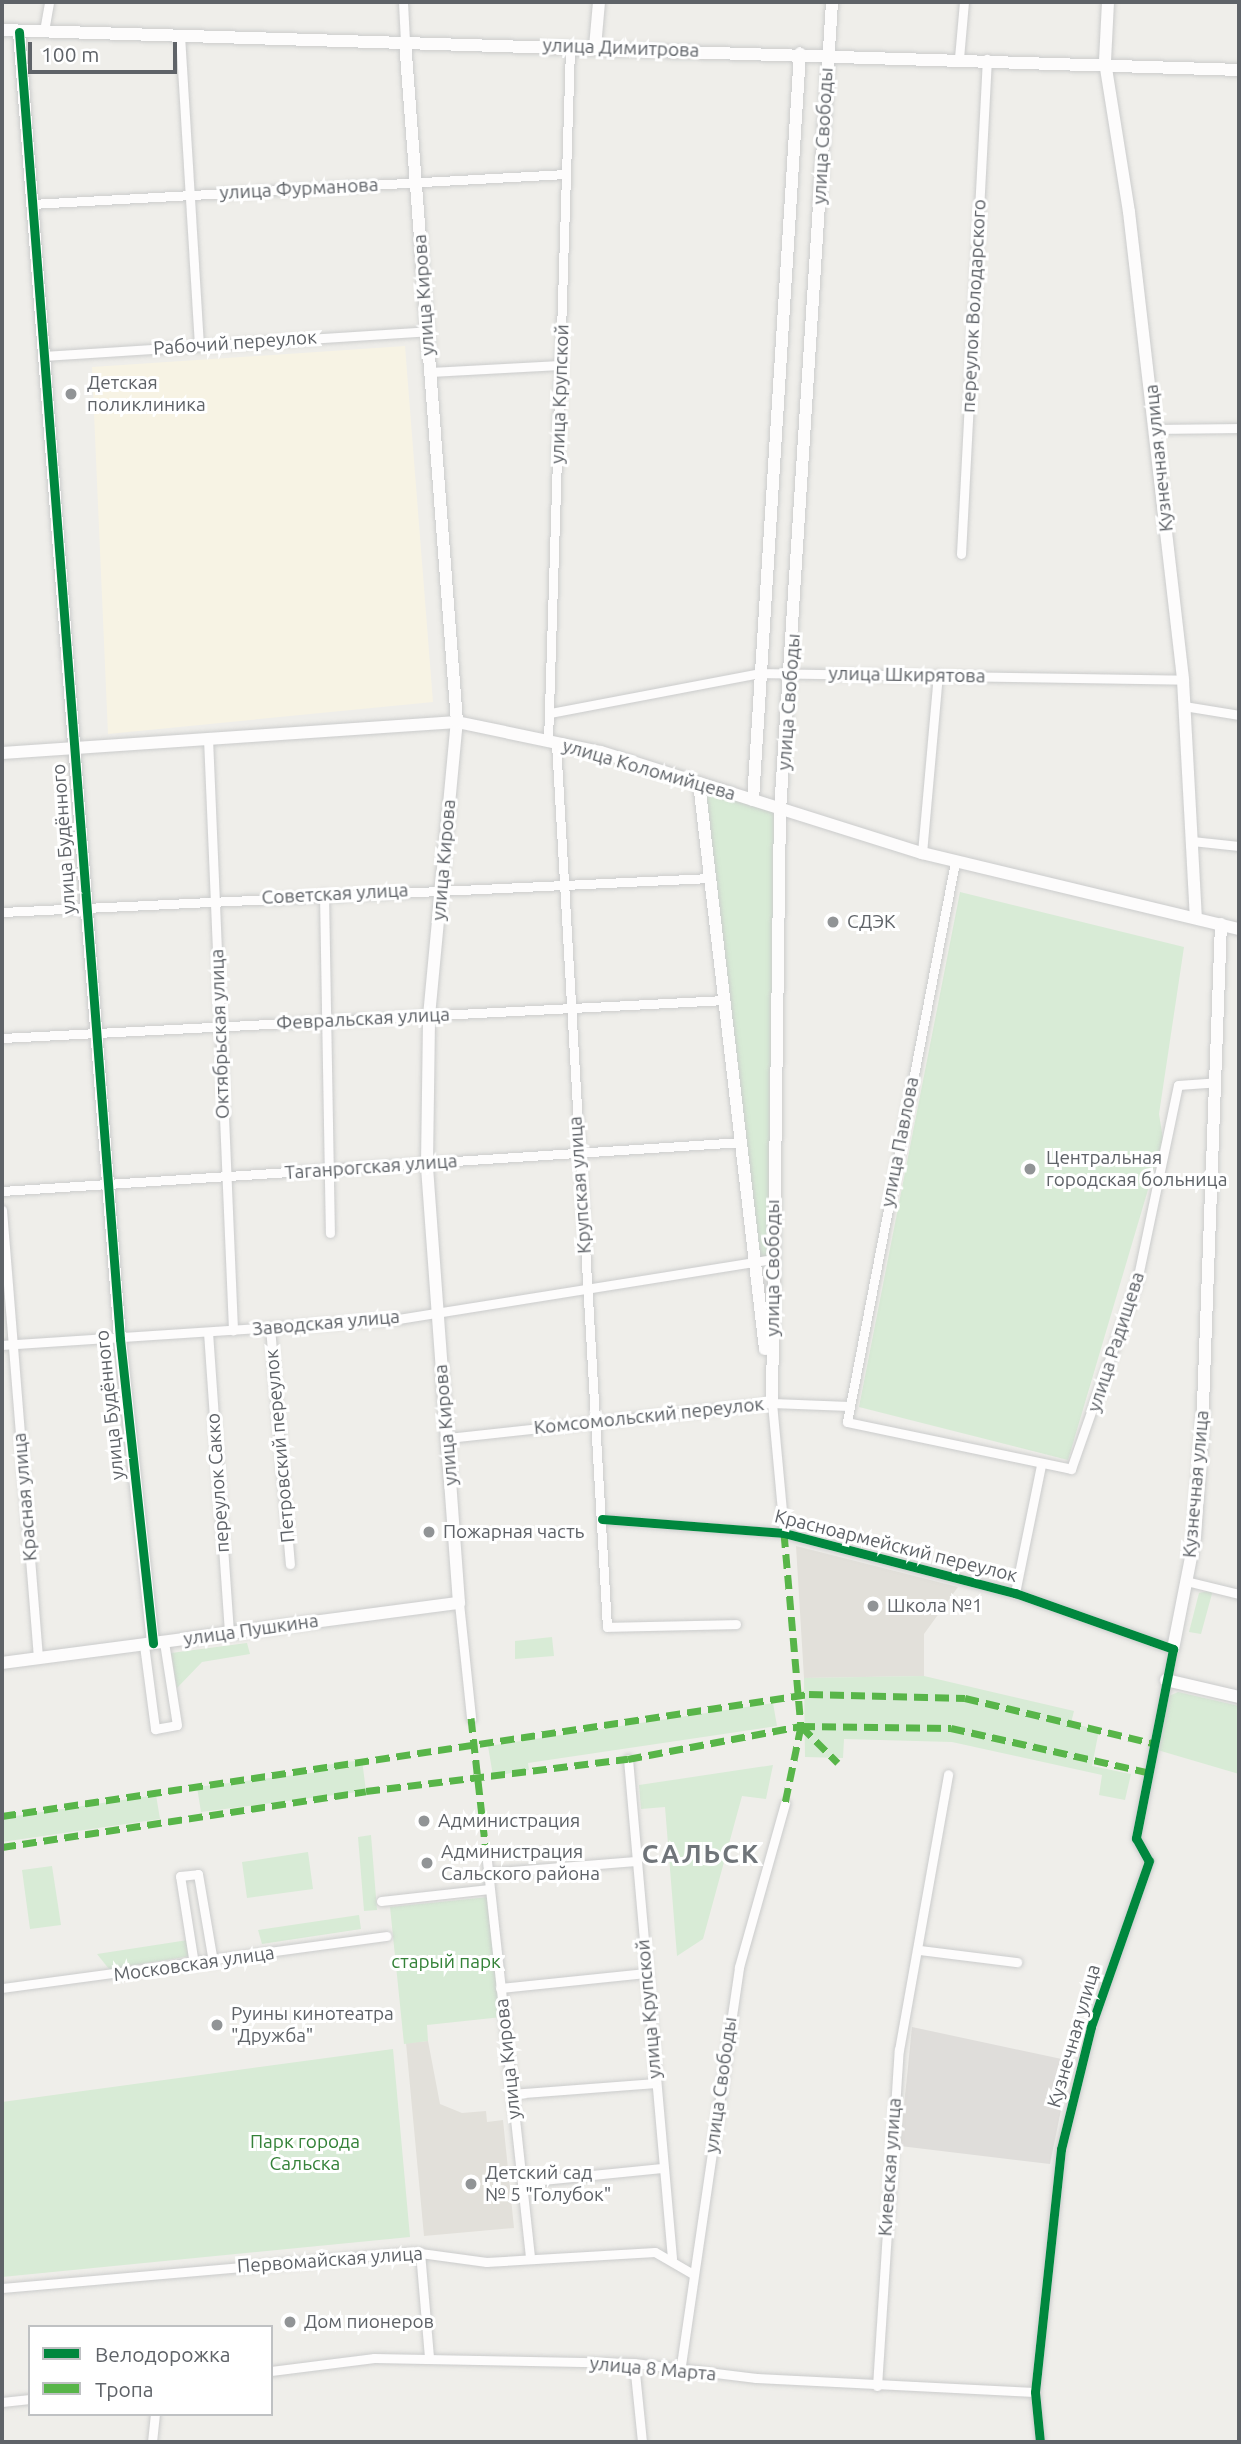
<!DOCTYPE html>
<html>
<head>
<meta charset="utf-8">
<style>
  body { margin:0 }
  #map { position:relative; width:1241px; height:2444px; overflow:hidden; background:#efeeea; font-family:Ubuntu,sans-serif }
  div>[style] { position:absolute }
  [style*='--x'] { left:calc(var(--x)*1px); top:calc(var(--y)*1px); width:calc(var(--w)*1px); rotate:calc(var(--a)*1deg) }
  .commercial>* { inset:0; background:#f7f3e4 }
  .industrial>* { inset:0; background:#dfddda }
  .education>* { inset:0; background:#e2e0da }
  .green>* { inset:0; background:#d8ebd6 }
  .roads { filter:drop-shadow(0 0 2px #cbcccc) drop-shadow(0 0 2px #cbcccc) }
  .street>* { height:9px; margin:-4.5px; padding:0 4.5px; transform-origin:4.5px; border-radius:4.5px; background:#fdfcfc }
  .secondary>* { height:12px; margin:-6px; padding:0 6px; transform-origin:6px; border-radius:6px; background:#fdfcfc }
  .quiet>* { height:7px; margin-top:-3.5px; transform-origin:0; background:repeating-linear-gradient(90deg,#58b549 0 14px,transparent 0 21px) }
  .cycleway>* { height:9px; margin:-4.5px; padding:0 4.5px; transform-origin:4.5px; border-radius:4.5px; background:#00873e }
  .dots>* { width:19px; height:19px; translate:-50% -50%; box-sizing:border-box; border:4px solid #fff; border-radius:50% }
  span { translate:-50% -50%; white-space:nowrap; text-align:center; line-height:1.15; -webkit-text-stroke:6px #fff; paint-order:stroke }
  .street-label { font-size:19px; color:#5f6368 }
  .poi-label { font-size:19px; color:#5f6368 }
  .left { translate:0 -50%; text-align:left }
  .park-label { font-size:19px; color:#348238 }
  .district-label { font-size:26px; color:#70757a; font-weight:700; letter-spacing:2px }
  .frame { position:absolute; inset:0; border:4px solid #5f6368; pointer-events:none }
  .legend { position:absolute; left:28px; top:2325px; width:245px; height:91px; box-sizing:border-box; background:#fff; border:2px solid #bfc1c3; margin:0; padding:9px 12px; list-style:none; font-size:21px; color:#5f6368 }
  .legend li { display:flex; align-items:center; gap:14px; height:35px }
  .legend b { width:35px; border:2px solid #bfc1c3 }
  .scale { position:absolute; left:28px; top:42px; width:149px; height:32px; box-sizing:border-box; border:4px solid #5f6368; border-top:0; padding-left:9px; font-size:21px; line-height:24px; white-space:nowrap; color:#5f6368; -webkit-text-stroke:5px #fff; paint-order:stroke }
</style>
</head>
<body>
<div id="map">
  <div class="commercial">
    <div style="clip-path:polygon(405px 346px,433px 702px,108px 734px,92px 367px)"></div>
  </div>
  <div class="industrial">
    <div style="clip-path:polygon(912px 2027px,1071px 2061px,1050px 2164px,900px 2146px)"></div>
  </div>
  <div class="education">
    <div style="clip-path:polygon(796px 1546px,958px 1587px,924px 1634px,924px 1676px,804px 1678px)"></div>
    <div style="clip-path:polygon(428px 2041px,440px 2104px,462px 2113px,486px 2111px,487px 2122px,503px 2120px,514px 2228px,424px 2236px,406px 2043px)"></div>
  </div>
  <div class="green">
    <div style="clip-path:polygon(699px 783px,780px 811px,772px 1259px,755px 1261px)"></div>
    <div style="clip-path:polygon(960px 892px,1184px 947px,1159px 1114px,1163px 1139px,1068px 1460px,859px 1407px)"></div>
    <div style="clip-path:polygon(1213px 1590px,1201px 1634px,1189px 1632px,1199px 1593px)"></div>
    <div style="clip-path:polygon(552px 1637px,554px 1656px,515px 1659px,515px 1641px)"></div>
    <div style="clip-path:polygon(247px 1643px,250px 1654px,202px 1662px,177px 1688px,171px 1653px)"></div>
    <div style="clip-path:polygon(924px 1676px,1074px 1711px,1071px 1723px,1099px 1730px,1092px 1766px,1131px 1774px,1125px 1800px,1099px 1795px,1102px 1775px,952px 1742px,844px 1739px,843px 1758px,805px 1757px,804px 1678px)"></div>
    <div style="clip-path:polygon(1178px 1692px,1239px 1706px,1239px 1774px,1154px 1749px,1167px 1697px)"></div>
    <div style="clip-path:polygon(773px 1703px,777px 1726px,528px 1763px,529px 1770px,493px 1776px,488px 1746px)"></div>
    <div style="clip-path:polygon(362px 1760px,366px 1791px,201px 1812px,197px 1787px,326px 1771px,326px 1765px)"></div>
    <div style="clip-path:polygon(773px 1765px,766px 1799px,742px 1796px,703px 1939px,677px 1956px,665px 1807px,641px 1809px,639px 1785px)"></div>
    <div style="clip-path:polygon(156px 1795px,160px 1819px,2px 1842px,2px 1818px)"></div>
    <div style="clip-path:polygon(371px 1835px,377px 1910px,364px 1911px,358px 1837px)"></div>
    <div style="clip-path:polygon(308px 1852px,313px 1889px,247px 1898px,242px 1862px)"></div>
    <div style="clip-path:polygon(52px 1866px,61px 1925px,30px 1929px,22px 1870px)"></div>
    <div style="clip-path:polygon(489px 1897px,502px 2017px,427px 2025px,428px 2041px,404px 2044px,390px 1907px)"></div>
    <div style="clip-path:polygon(359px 1915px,361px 1929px,262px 1944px,258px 1930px)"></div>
    <div style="clip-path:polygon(188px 1940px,191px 1956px,109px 1969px,97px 1954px)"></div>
    <div style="clip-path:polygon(393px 2049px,410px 2237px,2px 2277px,2px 2102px)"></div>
  </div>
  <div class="roads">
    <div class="street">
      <div style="--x:403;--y:2;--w:40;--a:87.1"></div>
      <div style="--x:44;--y:31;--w:29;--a:-80"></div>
      <div style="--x:180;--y:35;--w:312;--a:86.5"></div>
      <div style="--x:959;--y:58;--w:56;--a:-84.9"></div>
      <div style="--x:32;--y:204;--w:535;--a:-3.22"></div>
      <div style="--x:44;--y:356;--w:384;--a:-3.7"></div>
      <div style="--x:430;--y:372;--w:130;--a:-3.1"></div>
      <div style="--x:1156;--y:429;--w:83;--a:-0.7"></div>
      <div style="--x:961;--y:554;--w:496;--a:-87"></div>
      <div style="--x:1184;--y:706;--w:56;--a:9.3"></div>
      <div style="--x:550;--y:713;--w:214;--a:-10.8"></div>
      <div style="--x:760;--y:673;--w:423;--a:0.9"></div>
      <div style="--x:208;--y:738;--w:593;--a:87.58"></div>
      <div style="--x:548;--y:741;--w:694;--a:-88.18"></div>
      <div style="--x:556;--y:743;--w:885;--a:86.7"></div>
      <div style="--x:607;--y:1627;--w:129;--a:-1.3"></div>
      <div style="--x:1192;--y:841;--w:47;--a:6.1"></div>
      <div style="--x:922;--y:853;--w:179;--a:-84.9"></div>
      <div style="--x:955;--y:862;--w:570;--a:100.92"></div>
      <div style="--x:847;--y:1422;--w:229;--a:11.8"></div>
      <div style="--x:1071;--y:1469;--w:199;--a:-70.7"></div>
      <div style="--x:1137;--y:1281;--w:200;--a:-78.2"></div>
      <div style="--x:1178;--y:1085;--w:32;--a:-4"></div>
      <div style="--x:324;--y:894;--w:339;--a:89"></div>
      <div style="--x:2;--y:912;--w:709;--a:-2.75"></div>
      <div style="--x:2;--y:1038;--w:723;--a:-3.01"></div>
      <div style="--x:2;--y:1191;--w:741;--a:-3.79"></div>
      <div style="--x:2;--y:1210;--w:449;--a:85.4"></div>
      <div style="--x:270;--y:1327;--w:238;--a:85.2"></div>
      <div style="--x:208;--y:1332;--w:302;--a:86"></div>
      <div style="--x:2;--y:1345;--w:397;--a:-3.8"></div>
      <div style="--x:398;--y:1319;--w:379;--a:-9.1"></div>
      <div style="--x:772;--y:1403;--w:131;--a:84.7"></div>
      <div style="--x:448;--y:1438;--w:326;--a:-6.2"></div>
      <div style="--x:772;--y:1403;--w:77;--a:2.2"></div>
      <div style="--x:602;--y:1519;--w:183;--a:4.4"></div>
      <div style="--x:784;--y:1533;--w:239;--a:14.6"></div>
      <div style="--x:1015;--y:1593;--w:168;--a:19.5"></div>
      <div style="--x:1173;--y:1649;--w:193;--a:101.1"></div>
      <div style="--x:1136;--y:1838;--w:26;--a:61"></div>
      <div style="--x:1149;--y:1861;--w:176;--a:109.3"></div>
      <div style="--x:1091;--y:2027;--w:126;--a:103.8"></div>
      <div style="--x:1061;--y:2149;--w:244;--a:96.1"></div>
      <div style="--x:1035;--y:2392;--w:50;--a:84.3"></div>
      <div style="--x:1186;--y:1581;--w:55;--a:13.8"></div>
      <div style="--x:1015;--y:1593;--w:131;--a:-78.5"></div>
      <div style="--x:459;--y:1603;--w:116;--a:84"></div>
      <div style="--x:144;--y:1645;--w:85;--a:82.5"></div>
      <div style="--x:155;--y:1729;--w:22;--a:-10"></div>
      <div style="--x:177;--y:1725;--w:84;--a:-98.9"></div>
      <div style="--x:628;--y:1759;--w:501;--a:84.96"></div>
      <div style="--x:487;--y:1861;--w:397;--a:83.8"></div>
      <div style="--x:487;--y:1873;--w:149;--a:-4.6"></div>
      <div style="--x:381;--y:1901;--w:109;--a:-6.3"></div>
      <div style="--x:920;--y:1950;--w:98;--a:7.1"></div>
      <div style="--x:194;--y:1964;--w:89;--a:-99"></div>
      <div style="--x:180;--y:1876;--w:18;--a:-6"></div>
      <div style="--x:198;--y:1874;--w:89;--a:80.3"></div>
      <div style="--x:2;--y:1988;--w:388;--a:-7.7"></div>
      <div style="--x:500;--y:1988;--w:147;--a:-5.9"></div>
      <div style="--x:512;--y:2094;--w:143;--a:-4.4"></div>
      <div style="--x:522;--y:2182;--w:141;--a:-5.7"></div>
      <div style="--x:420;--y:2252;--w:106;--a:85.1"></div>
      <div style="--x:2;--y:2288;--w:413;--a:-5"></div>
      <div style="--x:413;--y:2252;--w:74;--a:7.8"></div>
      <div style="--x:486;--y:2262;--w:169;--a:-3.4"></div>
      <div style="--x:655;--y:2252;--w:44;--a:30.1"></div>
      <div style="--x:634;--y:2363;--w:79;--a:84.2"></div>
      <div style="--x:271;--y:2371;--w:104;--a:-7.2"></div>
      <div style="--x:374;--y:2358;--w:260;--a:1.1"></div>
      <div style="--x:634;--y:2363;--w:123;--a:7"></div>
      <div style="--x:756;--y:2378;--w:279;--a:2.9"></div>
      <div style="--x:680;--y:2372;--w:409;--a:-81.7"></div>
      <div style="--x:739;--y:1967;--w:170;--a:-74.3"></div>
      <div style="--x:877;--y:2386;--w:337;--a:-86.3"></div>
      <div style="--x:899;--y:2050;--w:280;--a:-79.9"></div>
      <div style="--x:2;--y:2402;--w:28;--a:-6"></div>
      <div style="--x:152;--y:2442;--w:28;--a:-84"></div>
    </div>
    <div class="secondary">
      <div style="--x:1108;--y:2;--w:60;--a:92.9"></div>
      <div style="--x:1105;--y:62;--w:152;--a:80.9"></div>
      <div style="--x:1129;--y:212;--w:471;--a:83.4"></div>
      <div style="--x:1183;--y:680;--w:237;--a:86.9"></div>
      <div style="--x:2;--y:30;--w:1238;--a:1.85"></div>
      <div style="--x:19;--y:32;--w:1311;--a:85.58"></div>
      <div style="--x:120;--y:1339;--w:306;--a:83.8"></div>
      <div style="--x:595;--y:47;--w:45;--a:-84.9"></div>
      <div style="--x:2;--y:753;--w:456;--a:-3.9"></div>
      <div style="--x:457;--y:722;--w:147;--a:11.8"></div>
      <div style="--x:601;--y:752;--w:337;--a:17.5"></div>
      <div style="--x:922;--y:853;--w:326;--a:13.5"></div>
      <div style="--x:699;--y:783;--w:570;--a:83.35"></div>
      <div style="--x:753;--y:800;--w:748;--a:-86.4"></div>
      <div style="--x:772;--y:1403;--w:592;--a:-89.23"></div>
      <div style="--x:780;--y:811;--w:811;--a:-86.32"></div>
      <div style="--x:1173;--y:1649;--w:114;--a:-78.9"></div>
      <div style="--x:1195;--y:1537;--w:105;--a:-86.2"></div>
      <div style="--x:1202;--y:1432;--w:508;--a:-87.86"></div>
      <div style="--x:2;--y:1663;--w:461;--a:-7.5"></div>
      <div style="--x:459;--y:1603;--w:440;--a:-94.2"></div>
      <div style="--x:427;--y:1164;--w:148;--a:-89.2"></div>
      <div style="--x:429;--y:1016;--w:295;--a:-84.6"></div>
      <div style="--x:457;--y:722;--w:682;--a:-94.37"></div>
      <div style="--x:1166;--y:1680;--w:75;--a:13.1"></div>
    </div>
  </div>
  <div class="quiet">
    <div style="--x:784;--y:1533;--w:194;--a:85"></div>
    <div style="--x:801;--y:1726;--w:79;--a:101.7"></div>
    <div style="--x:471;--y:1718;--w:144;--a:83.6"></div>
    <div style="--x:801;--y:1726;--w:52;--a:45"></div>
    <div style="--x:2;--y:1816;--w:816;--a:-8.6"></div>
    <div style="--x:809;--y:1694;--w:156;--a:1.5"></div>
    <div style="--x:965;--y:1698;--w:193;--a:13.5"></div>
    <div style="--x:2;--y:1847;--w:368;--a:-8.7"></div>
    <div style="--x:366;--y:1791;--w:264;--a:-7"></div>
    <div style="--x:628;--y:1759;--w:176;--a:-10.8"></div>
    <div style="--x:801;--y:1726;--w:150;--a:0.8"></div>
    <div style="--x:951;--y:1728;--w:201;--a:12.7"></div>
  </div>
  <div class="cycleway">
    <div style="--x:19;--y:32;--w:1311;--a:85.58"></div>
    <div style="--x:120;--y:1339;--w:306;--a:83.8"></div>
    <div style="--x:602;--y:1519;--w:183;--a:4.4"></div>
    <div style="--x:784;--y:1533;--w:239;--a:14.6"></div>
    <div style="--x:1015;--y:1593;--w:168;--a:19.5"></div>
    <div style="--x:1173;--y:1649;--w:193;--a:101.1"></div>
    <div style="--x:1136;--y:1838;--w:26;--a:61"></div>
    <div style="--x:1149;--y:1861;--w:176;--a:109.3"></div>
    <div style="--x:1091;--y:2027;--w:126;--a:103.8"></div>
    <div style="--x:1061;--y:2149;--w:244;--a:96.1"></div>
    <div style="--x:1035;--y:2392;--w:50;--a:84.3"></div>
  </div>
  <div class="dots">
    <div style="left:71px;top:394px;background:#919496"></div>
    <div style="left:833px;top:922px;background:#919496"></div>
    <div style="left:1030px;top:1169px;background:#919496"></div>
    <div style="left:429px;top:1532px;background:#919496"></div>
    <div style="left:873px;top:1606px;background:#919496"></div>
    <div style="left:424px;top:1821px;background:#919496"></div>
    <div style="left:427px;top:1863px;background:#919496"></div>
    <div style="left:217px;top:2025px;background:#919496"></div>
    <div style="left:471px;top:2184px;background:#919496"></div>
    <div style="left:290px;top:2322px;background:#919496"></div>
  </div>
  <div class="street-label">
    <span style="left:621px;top:48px;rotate:2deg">улица Димитрова</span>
    <span style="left:823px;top:136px;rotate:-87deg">улица Свободы</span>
    <span style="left:299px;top:189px;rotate:-3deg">улица Фурманова</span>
    <span style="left:424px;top:295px;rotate:-94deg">улица Кирова</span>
    <span style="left:974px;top:306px;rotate:-87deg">переулок Володарского</span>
    <span style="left:235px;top:343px;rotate:-4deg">Рабочий переулок</span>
    <span style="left:560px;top:394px;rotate:-88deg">улица Крупской</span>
    <span style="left:1159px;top:458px;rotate:-96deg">Кузнечная улица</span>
    <span style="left:907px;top:675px;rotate:1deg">улица Шкирятова</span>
    <span style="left:789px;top:702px;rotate:-86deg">улица Свободы</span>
    <span style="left:649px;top:770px;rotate:16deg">улица Коломийцева</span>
    <span style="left:64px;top:839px;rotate:-94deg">улица Будённого</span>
    <span style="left:444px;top:860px;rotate:-85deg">улица Кирова</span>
    <span style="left:335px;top:894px;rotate:-3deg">Советская улица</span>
    <span style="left:363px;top:1019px;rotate:-3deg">Февральская улица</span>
    <span style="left:220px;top:1034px;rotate:-92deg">Октябрьская улица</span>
    <span style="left:900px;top:1142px;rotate:-79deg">улица Павлова</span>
    <span style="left:371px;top:1167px;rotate:-4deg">Таганрогская улица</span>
    <span style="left:580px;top:1185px;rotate:-94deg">Крупская улица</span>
    <span style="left:773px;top:1268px;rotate:-90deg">улица Свободы</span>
    <span style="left:326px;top:1323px;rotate:-5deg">Заводская улица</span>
    <span style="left:1116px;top:1342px;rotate:-72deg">улица Радищева</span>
    <span style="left:110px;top:1405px;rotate:-96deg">улица Будённого</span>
    <span style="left:649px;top:1416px;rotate:-6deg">Комсомольский переулок</span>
    <span style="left:446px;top:1425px;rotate:-95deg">улица Кирова</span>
    <span style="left:280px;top:1446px;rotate:-95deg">Петровский переулок</span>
    <span style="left:218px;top:1483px;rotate:-94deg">переулок Сакко</span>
    <span style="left:1196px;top:1484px;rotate:-85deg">Кузнечная улица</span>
    <span style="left:25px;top:1497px;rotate:-95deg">Красная улица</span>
    <span style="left:896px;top:1546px;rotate:14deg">Красноармейский переулок</span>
    <span style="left:251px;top:1630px;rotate:-8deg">улица Пушкина</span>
    <span style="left:194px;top:1964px;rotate:-8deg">Московская улица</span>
    <span style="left:649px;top:2009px;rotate:-95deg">улица Крупской</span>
    <span style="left:1074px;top:2036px;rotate:-74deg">Кузнечная улица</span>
    <span style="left:508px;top:2059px;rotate:-96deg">улица Кирова</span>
    <span style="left:721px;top:2085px;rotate:-82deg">улица Свободы</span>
    <span style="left:890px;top:2167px;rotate:-86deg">Киевская улица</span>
    <span style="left:330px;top:2260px;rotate:-4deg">Первомайская улица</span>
    <span style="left:653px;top:2369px;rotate:5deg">улица 8 Марта</span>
  </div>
  <div class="poi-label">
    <span class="left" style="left:87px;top:394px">Детская<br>поликлиника</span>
    <span class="left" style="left:847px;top:922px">СДЭК</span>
    <span class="left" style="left:1046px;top:1169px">Центральная<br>городская больница</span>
    <span class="left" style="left:443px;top:1532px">Пожарная часть</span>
    <span class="left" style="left:887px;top:1606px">Школа №1</span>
    <span class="left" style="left:438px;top:1821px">Администрация</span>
    <span class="left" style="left:441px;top:1863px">Администрация<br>Сальского района</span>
    <span class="left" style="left:231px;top:2025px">Руины кинотеатра<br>"Дружба"</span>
    <span class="left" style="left:485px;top:2184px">Детский сад<br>№ 5 "Голубок"</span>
    <span class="left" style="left:304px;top:2322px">Дом пионеров</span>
  </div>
  <div class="park-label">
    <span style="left:446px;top:1962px">старый парк</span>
    <span style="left:305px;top:2153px">Парк города<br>Сальска</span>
  </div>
  <div class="district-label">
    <span style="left:701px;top:1854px">САЛЬСК</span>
  </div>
  <div class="frame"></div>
  <ul class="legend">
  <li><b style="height:9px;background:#00873e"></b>Велодорожка</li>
  <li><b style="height:9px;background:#58b549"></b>Тропа</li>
  </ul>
  <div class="scale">100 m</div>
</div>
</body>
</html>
